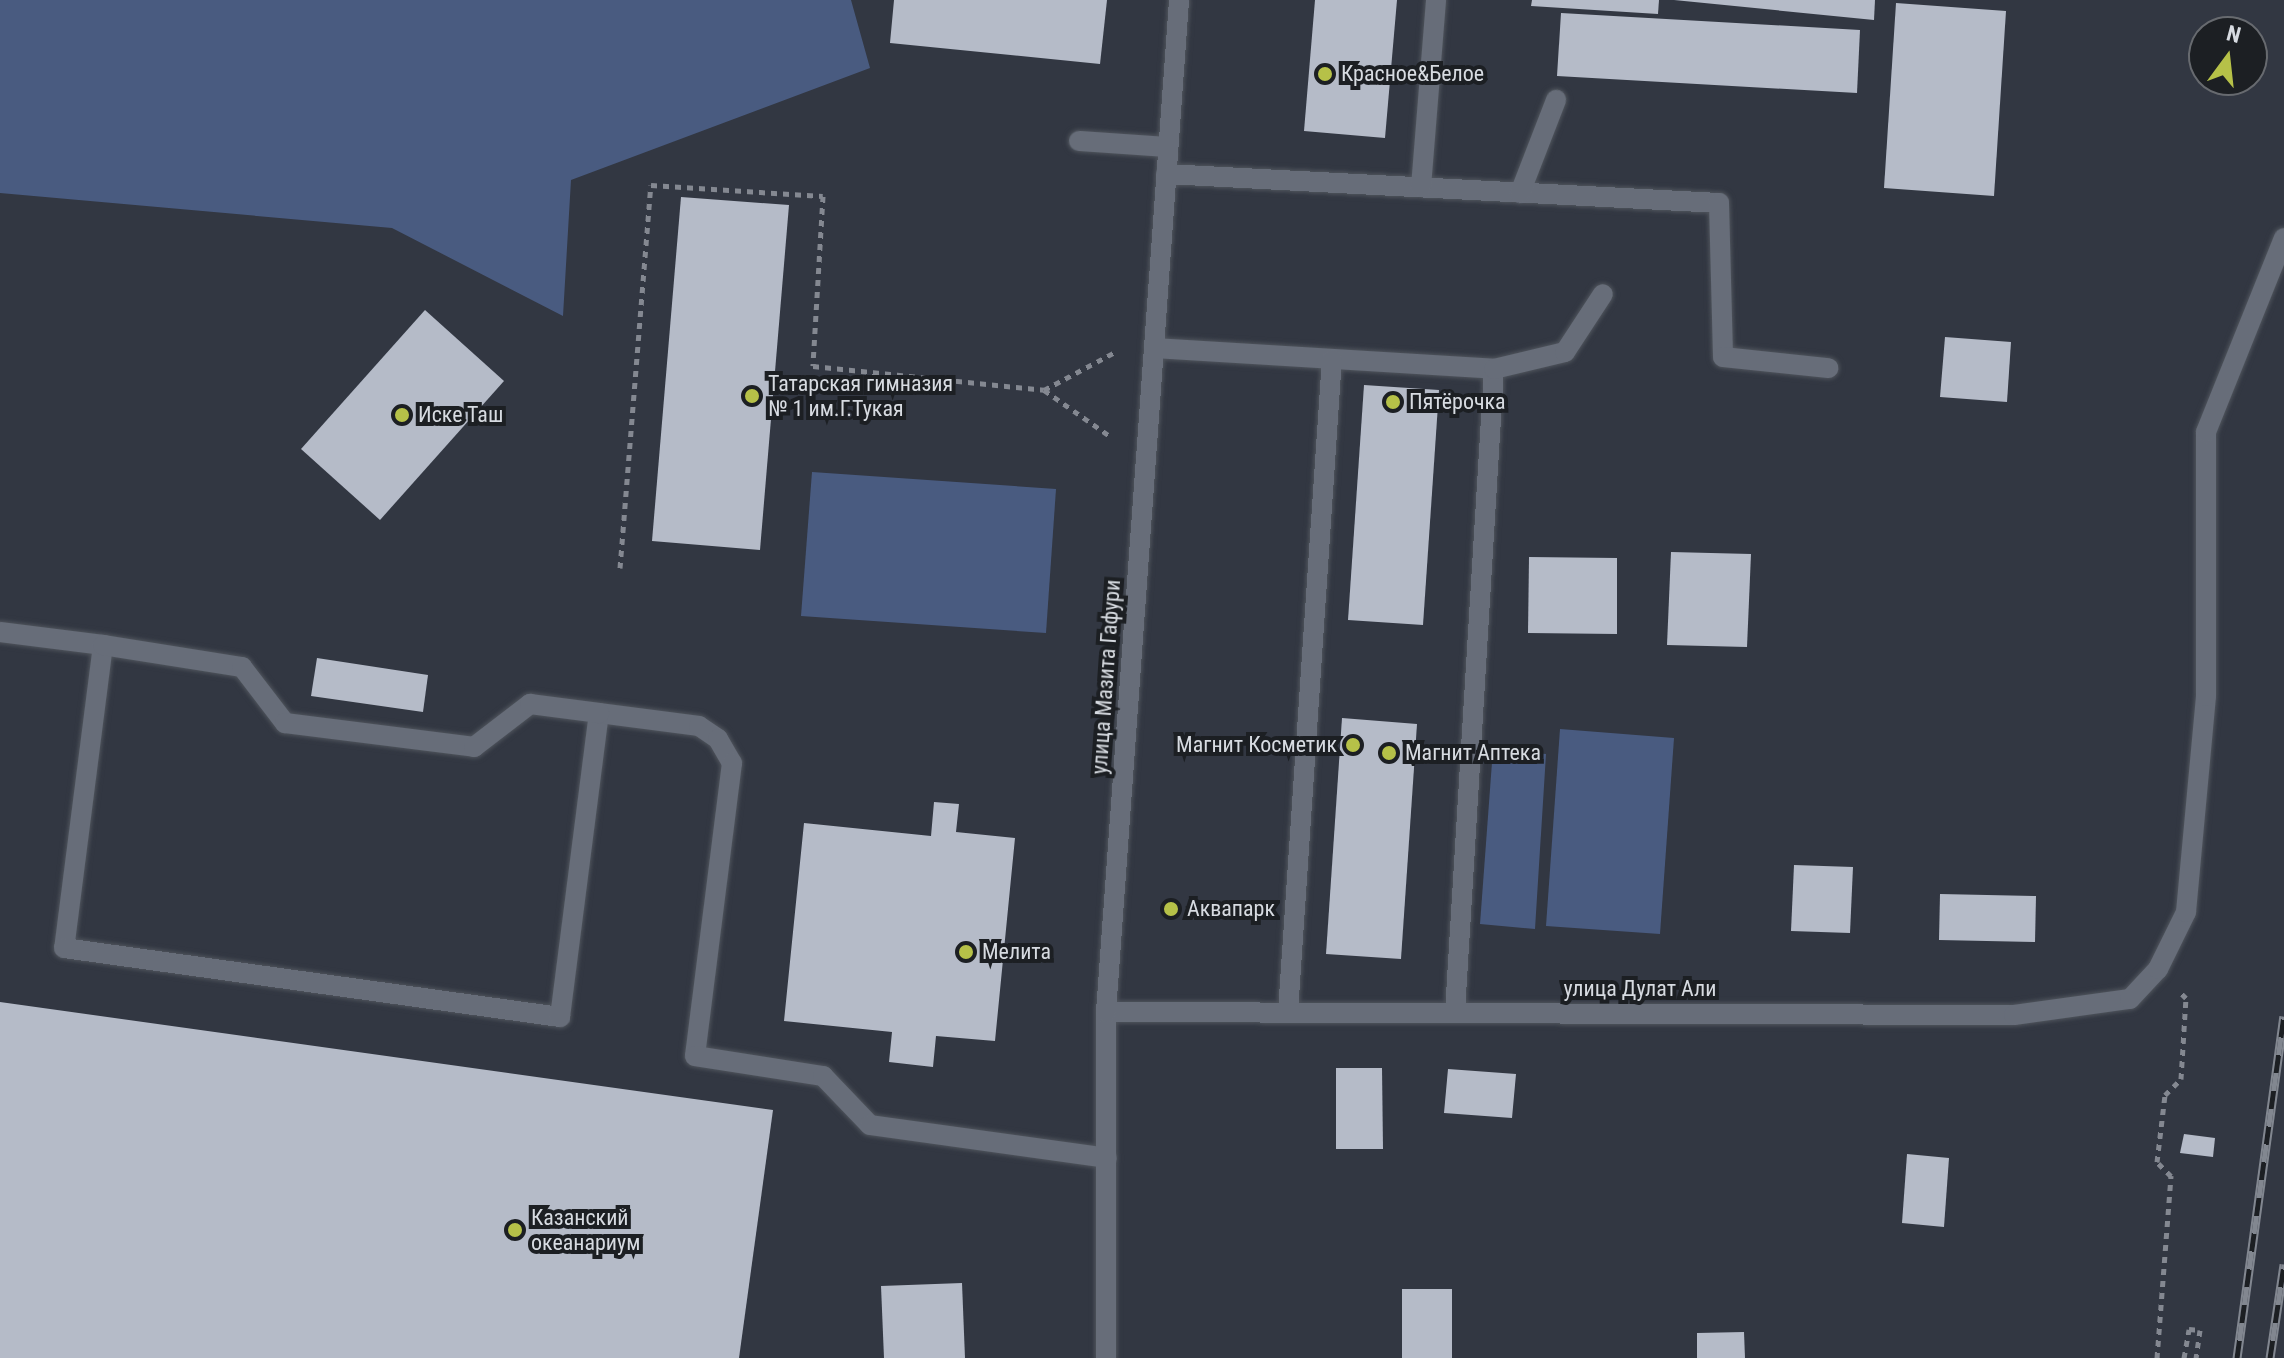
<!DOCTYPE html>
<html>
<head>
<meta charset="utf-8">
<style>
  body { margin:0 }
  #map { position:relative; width:2284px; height:1358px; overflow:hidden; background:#323742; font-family:"Roboto Condensed",sans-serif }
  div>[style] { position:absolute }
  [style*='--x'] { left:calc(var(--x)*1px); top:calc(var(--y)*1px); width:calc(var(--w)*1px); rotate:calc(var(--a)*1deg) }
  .green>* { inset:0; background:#495b80 }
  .building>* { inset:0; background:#b5bbc8 }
  .path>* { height:5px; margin-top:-2.5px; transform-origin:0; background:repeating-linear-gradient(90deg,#848891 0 6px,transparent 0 12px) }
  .roads { filter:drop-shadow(0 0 2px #4f545c) drop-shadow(0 0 2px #4f545c) }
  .lane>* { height:20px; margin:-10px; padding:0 10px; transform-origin:10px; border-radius:10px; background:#676d79 }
  .street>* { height:20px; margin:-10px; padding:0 10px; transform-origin:10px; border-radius:10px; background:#676d79 }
  .rail>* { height:9px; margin-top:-4.5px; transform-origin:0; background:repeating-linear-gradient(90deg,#1c1f23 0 18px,#828790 0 36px); box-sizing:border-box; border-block:2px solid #828790 }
  .dots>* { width:22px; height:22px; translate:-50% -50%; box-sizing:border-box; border:4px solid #1c1f23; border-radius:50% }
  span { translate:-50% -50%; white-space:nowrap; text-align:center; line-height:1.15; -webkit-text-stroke:8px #1c1f23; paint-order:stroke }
  .poi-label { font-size:22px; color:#d7dbe1 }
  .left { translate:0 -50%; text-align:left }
  .right { translate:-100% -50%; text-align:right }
  .street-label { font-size:22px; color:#d7dbe1 }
  .north { position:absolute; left:2188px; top:16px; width:80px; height:80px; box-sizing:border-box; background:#1c1f23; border:2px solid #676a6f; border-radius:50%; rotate:15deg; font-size:22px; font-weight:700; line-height:32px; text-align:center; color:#d7dbe1 }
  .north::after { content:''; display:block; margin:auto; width:28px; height:36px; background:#b6c148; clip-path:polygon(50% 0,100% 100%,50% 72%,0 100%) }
</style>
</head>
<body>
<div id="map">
  <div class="green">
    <div style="clip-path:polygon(0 0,851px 0,870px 68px,571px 180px,563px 316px,392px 228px,0 193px)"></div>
    <div style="clip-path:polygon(812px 472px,1056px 489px,1046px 633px,801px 616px)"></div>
    <div style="clip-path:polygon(1560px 729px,1674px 738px,1660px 934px,1546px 926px)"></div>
    <div style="clip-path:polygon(1493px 749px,1546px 754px,1535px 929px,1480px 924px)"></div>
  </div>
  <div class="building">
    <div style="clip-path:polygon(894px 0,1107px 0,1100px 64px,890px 43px)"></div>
    <div style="clip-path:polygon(1315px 0,1397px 0,1385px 138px,1304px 131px)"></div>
    <div style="clip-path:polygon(1532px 0,1659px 0,1658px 14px,1531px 6px)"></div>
    <div style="clip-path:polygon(1674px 0,1875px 0,1874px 20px)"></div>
    <div style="clip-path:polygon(1896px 3px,2006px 11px,1994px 196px,1884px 188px)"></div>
    <div style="clip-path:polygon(1561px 13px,1860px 30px,1857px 93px,1557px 76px)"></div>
    <div style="clip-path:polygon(681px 197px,789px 205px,760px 550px,652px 541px)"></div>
    <div style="clip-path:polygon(425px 310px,504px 381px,380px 520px,301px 449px)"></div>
    <div style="clip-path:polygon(1945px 337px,2011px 342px,2007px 402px,1940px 397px)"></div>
    <div style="clip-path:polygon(1364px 385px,1439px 390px,1423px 625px,1348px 620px)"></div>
    <div style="clip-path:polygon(1671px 552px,1751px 554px,1747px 647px,1667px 645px)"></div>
    <div style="clip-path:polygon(1529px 557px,1617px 558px,1617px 634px,1528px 633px)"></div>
    <div style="clip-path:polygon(317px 658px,428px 675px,423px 712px,311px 696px)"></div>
    <div style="clip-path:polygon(1342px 718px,1417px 724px,1401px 959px,1326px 954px)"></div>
    <div style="clip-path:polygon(934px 802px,959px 804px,956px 832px,1015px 838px,995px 1041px,936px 1036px,933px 1067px,889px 1062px,892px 1032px,784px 1021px,804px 823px,931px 836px)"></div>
    <div style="clip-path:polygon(1794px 865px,1853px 867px,1850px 933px,1791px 931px)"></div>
    <div style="clip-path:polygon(1940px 894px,2036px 896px,2035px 942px,1939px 940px)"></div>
    <div style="clip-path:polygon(0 1002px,773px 1110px,739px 1358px,0 1358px)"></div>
    <div style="clip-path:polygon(1336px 1068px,1382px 1068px,1383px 1149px,1336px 1149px)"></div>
    <div style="clip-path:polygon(1448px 1069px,1516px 1074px,1512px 1118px,1444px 1113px)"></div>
    <div style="clip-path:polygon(2184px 1134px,2215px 1138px,2213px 1157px,2180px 1153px)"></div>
    <div style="clip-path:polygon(1907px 1154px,1949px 1158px,1944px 1227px,1902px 1223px)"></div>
    <div style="clip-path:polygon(962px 1283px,965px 1358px,884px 1358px,881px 1286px)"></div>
    <div style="clip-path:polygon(1402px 1289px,1452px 1289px,1452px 1358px,1402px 1358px)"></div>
    <div style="clip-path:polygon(1744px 1332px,1745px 1358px,1697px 1358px,1697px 1333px)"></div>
  </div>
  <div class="path">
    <div style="--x:1044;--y:390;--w:83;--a:-28.1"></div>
    <div style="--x:620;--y:568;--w:384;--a:-85.4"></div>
    <div style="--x:651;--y:185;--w:172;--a:3.7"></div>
    <div style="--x:823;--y:196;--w:170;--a:93.4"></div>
    <div style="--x:813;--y:366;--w:232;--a:5.9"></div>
    <div style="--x:1044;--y:390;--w:82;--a:35"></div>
    <div style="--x:2157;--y:1358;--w:183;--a:-85.6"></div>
    <div style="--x:2171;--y:1176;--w:20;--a:-135"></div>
    <div style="--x:2157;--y:1162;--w:67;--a:-83.2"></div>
    <div style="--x:2165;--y:1095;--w:23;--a:-45"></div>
    <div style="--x:2181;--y:1079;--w:81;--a:-86.5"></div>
    <div style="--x:2186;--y:998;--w:11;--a:-135"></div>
    <div style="--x:2184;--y:1358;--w:29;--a:-80"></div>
    <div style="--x:2189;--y:1329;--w:11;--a:5"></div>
    <div style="--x:2200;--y:1330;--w:28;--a:98"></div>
  </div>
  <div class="roads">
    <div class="lane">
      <div style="--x:1079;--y:141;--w:89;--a:3.9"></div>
      <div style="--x:1166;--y:174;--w:554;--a:3"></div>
      <div style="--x:1719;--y:203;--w:154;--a:88.5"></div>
      <div style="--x:1723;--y:357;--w:106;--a:6"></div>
      <div style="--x:1421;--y:187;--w:188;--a:-85.4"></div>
      <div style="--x:1520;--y:193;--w:100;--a:-68.8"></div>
      <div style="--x:1154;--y:348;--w:341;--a:3.5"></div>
      <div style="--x:1494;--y:369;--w:644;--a:93.47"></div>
      <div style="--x:1494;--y:369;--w:73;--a:-13.5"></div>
      <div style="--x:1565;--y:352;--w:69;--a:-56.8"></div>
      <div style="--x:0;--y:632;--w:104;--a:7.2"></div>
      <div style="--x:103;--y:645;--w:305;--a:97.3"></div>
      <div style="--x:64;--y:948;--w:501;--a:7.92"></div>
      <div style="--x:560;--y:1017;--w:306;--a:-82.7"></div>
      <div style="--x:599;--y:713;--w:101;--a:7.4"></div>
      <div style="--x:699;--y:726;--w:23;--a:34"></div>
      <div style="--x:718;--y:739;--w:28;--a:60"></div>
      <div style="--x:732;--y:763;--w:295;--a:97.2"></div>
      <div style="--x:695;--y:1056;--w:130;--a:8.9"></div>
      <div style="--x:823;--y:1076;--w:68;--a:46.2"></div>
      <div style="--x:870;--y:1125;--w:239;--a:7.9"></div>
      <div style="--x:103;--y:645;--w:141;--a:9"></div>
      <div style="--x:242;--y:667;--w:71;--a:52.5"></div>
      <div style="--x:285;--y:723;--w:191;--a:7.2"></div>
      <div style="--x:474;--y:747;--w:71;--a:-37.5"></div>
      <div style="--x:530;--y:704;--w:70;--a:7.4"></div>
      <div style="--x:1288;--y:1012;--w:654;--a:-86.15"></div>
    </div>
    <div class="street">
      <div style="--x:1106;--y:1012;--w:908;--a:0.19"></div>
      <div style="--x:2014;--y:1015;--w:117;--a:-7.9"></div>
      <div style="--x:2130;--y:999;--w:41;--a:-47"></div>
      <div style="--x:2158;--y:969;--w:64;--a:-63.8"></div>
      <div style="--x:2186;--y:912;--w:217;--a:-84.7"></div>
      <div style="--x:2206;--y:696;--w:264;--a:-90"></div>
      <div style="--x:2206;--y:432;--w:209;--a:-68.1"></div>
      <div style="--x:1106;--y:1358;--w:346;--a:-90"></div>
      <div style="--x:1106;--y:1012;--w:1015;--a:-85.87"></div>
    </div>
  </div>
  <div class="rail">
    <div style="--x:2237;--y:1358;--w:345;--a:-82.2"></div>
    <div style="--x:2270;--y:1358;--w:95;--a:-81.5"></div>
  </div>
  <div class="dots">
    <div style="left:1325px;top:74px;background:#b6c148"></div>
    <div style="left:752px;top:396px;background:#b6c148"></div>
    <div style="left:1393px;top:402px;background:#b6c148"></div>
    <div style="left:402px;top:415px;background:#b6c148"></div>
    <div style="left:1353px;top:745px;background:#b6c148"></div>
    <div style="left:1389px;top:753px;background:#b6c148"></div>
    <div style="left:1171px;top:909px;background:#b6c148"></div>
    <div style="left:966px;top:952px;background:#b6c148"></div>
    <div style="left:515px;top:1230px;background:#b6c148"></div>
  </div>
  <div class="poi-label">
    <span class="left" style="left:1341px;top:74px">Красное&amp;Белое</span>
    <span class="left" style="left:768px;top:396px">Татарская гимназия<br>№ 1 им.Г.Тукая</span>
    <span class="left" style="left:1409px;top:402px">Пятёрочка</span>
    <span class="left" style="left:418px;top:415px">Иске Таш</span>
    <span class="right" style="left:1337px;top:745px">Магнит Косметик</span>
    <span class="left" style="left:1405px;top:753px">Магнит Аптека</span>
    <span class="left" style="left:1187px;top:909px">Аквапарк</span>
    <span class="left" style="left:982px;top:952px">Мелита</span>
    <span class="left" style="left:531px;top:1230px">Казанский<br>океанариум</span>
  </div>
  <div class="street-label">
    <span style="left:1106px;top:677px;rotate:-86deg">улица Мазита Гафури</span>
    <span style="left:1640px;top:989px">улица Дулат Али</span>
  </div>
  <div class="north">N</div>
</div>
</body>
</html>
